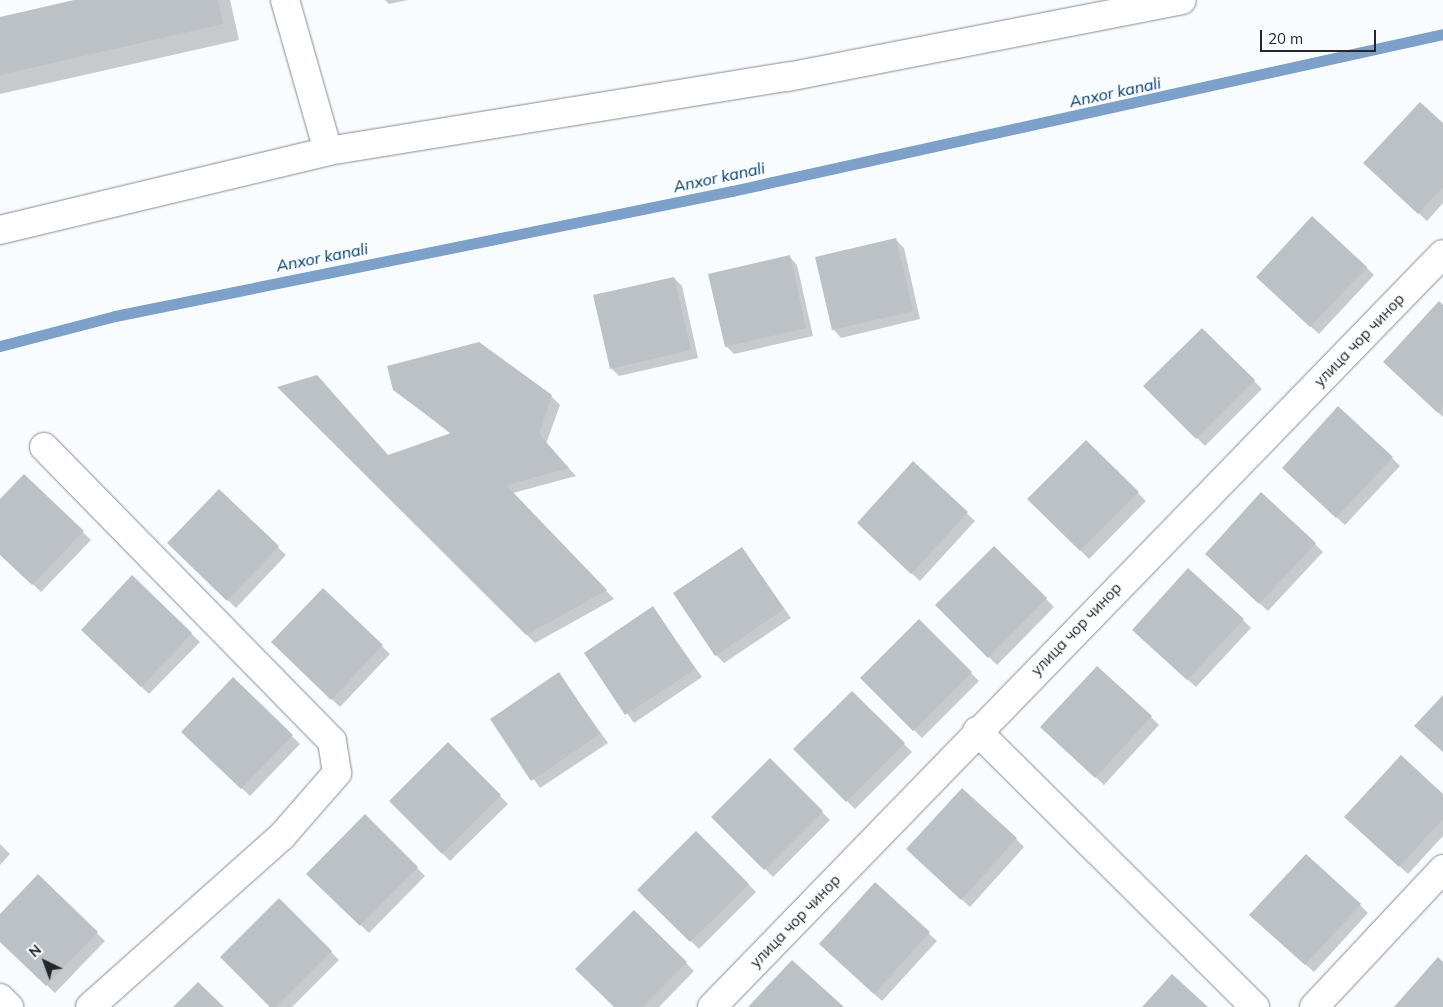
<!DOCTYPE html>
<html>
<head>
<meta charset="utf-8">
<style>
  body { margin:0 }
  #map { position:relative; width:1443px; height:1007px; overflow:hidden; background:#f9fcff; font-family:Mulish,sans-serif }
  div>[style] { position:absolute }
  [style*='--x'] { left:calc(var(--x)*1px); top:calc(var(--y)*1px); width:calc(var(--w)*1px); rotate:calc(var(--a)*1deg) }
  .shadow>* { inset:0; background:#0003 }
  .stream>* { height:11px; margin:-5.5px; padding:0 5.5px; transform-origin:5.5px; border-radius:5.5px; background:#7da1c8 }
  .building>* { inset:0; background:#bcc1c5 }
  .roads { filter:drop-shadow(0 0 1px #878b90) drop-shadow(0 0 1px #878b90) }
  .minor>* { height:28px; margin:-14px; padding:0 14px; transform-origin:14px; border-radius:14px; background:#fff }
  span { translate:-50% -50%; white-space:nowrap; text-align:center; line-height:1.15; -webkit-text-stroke:4.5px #f9fcff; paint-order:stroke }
  .street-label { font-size:15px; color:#242628 }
  .water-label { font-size:16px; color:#023c6c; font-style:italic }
  .north { position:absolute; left:20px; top:937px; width:50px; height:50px; -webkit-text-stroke:4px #f9fcff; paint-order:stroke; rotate:318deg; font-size:14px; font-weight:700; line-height:20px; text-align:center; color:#242628 }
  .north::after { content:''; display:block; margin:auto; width:18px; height:22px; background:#242628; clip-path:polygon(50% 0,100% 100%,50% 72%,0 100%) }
  .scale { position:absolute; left:1260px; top:30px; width:116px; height:22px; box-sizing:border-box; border:2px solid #242628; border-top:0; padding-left:6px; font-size:15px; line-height:18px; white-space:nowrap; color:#242628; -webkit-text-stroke:4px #f9fcff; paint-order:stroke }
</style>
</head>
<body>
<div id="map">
  <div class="shadow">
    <div style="clip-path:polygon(80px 0,230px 0,239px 40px,0 94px,0 18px)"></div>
    <div style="clip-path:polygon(385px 0,408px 0,389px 4px)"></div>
    <div style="clip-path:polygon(1443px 125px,1443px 203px,1427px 221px,1373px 171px)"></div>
    <div style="clip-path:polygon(896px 240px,904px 248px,920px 319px,841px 338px,833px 329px)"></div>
    <div style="clip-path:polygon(789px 256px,797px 265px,813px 336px,734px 354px,726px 346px)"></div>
    <div style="clip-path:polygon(1366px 267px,1374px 275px,1319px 334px,1265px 285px)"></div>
    <div style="clip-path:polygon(674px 278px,682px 286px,698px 358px,619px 376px,611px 368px)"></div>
    <div style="clip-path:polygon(1443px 306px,1443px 417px,1392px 370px)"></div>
    <div style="clip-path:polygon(1202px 329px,1262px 389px,1205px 446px,1145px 386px)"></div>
    <div style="clip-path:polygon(279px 388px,389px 456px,452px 435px,394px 389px,551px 396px,560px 405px,546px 444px,576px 476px,513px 493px,614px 599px,535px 643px)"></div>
    <div style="clip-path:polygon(1086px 441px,1146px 501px,1089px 559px,1029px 499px)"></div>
    <div style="clip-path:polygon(1392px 458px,1400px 466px,1345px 525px,1291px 476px)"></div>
    <div style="clip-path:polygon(913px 463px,975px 521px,920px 581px,866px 531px)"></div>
    <div style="clip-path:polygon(24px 475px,91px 540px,41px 592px,0 553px,0 501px)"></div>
    <div style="clip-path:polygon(219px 491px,286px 555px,236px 608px,169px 543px)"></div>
    <div style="clip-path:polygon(1315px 544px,1323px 552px,1268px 611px,1214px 562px)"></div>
    <div style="clip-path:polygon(994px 547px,1054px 607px,997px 665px,937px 605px)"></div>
    <div style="clip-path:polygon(742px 548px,791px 618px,724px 663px,716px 655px)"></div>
    <div style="clip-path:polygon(132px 577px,200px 642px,149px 694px,82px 630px)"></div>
    <div style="clip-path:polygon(323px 590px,390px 654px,340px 707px,273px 642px)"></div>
    <div style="clip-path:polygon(653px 608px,702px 677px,634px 723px,585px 653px)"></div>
    <div style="clip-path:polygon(1243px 620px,1251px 628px,1196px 687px,1141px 638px)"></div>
    <div style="clip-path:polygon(919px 621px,979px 681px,922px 738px,862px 678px)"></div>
    <div style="clip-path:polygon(559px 674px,608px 743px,540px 788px,491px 719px)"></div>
    <div style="clip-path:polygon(233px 679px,300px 744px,250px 796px,183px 732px)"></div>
    <div style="clip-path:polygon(852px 692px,912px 752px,855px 809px,795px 749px)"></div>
    <div style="clip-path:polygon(1151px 717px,1159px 725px,1104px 785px,1050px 735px)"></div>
    <div style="clip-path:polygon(448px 744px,508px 804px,450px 861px,390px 801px)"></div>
    <div style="clip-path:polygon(770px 760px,830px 820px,773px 877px,713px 817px)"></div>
    <div style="clip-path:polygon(1443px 795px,1443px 836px,1408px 874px,1354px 825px)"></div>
    <div style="clip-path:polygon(365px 816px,425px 876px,369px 933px,308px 874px)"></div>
    <div style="clip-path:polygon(696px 833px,756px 892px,699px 949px,639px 890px)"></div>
    <div style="clip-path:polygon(1016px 839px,1024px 847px,970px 907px,915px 857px)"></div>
    <div style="clip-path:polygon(0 844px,10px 854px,0 865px)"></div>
    <div style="clip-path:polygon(38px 876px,105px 941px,55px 993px,0 941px,0 916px)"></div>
    <div style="clip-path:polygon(875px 884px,937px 941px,882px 1001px,828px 952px)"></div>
    <div style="clip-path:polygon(279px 900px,339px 960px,292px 1007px,272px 1007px)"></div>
    <div style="clip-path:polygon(1360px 905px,1368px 913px,1314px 972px,1259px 923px)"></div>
    <div style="clip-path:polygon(634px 911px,694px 971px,659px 1007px,616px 1007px)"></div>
  </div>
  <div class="stream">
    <div style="--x:0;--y:346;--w:119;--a:-14.6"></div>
    <div style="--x:115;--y:316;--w:630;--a:-11.45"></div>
    <div style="--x:732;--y:191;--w:728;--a:-12.45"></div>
  </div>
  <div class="building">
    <div style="clip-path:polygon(74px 0,218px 0,223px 24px,0 75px,0 17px)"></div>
    <div style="clip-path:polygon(1420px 102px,1443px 123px,1443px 187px,1418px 214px,1363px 163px)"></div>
    <div style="clip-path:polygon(1312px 216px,1367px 267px,1310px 327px,1256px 277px)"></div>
    <div style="clip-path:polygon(896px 238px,913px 311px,832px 330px,815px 257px)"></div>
    <div style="clip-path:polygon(790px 255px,806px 328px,725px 347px,708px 274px)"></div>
    <div style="clip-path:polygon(674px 277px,691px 350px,610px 369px,593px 295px)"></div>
    <div style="clip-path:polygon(1439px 301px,1443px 305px,1443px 407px,1438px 413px,1383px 362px)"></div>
    <div style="clip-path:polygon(1202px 328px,1255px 380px,1196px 439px,1143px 386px)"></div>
    <div style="clip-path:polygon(479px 342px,552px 395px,539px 434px,569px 468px,506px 485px,607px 590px,526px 635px,277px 387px,317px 375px,388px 455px,451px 433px,393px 390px,387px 366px)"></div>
    <div style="clip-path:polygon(1338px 406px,1393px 457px,1336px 518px,1282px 468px)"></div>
    <div style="clip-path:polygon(1086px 440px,1139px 492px,1080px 551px,1027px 499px)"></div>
    <div style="clip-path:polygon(913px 461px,968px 512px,911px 574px,857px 523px)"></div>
    <div style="clip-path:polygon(24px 474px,84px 531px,32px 585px,0 555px,0 499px)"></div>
    <div style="clip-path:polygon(219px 489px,279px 546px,227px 601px,167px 543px)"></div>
    <div style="clip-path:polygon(1261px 492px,1316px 543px,1259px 604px,1205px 554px)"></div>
    <div style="clip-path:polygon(994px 546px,1047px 598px,988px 658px,935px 605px)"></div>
    <div style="clip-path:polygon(742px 547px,784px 609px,715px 656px,673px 593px)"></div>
    <div style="clip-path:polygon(1188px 568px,1244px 619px,1187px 680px,1132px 630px)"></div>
    <div style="clip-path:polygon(132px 575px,192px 633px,141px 687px,81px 630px)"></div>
    <div style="clip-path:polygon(323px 588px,383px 645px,331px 700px,271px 642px)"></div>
    <div style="clip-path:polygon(653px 606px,695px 669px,625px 715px,584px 653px)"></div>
    <div style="clip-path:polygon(919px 619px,972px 672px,913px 731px,860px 678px)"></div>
    <div style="clip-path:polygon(1097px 666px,1152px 716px,1095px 778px,1040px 727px)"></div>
    <div style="clip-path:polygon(559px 672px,600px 734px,531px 781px,490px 719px)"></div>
    <div style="clip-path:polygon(233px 677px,293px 735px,241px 789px,181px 732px)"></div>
    <div style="clip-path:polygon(852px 691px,905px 743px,846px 802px,793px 749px)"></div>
    <div style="clip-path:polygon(1443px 695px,1443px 752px,1414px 726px)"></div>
    <div style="clip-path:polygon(448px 742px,501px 795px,442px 854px,389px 801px)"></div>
    <div style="clip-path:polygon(1401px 755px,1443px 794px,1443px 819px,1399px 867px,1344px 817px)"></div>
    <div style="clip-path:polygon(770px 758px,823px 811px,764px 870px,711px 817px)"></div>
    <div style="clip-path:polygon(962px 788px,1017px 838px,961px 900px,906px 849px)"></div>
    <div style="clip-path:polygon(365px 814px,418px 867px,360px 926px,306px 874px)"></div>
    <div style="clip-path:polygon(696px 831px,749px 884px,690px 942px,637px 890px)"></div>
    <div style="clip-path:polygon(1306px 854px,1361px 904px,1305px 965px,1249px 915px)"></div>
    <div style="clip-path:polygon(38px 874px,98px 932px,46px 986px,0 942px,0 914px)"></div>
    <div style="clip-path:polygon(875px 882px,930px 932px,874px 994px,819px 944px)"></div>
    <div style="clip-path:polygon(279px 898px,332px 951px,276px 1007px,270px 1007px,220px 957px)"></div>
    <div style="clip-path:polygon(634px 910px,687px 962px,643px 1007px,614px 1007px,575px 969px)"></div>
    <div style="clip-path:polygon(1438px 957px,1443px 962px,1443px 1007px,1394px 1007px)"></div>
    <div style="clip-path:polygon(792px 960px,844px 1007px,748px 1007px)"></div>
    <div style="clip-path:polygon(1172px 974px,1208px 1007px,1142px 1007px)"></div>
    <div style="clip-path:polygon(198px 982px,224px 1007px,173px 1007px)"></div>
  </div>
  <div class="roads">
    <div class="minor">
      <div style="--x:285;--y:0;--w:157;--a:74.1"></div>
      <div style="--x:0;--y:230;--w:337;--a:-13.5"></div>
      <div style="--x:328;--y:151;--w:465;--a:-9.2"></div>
      <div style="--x:787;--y:77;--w:402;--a:-11"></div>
      <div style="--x:44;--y:447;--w:412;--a:45.6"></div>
      <div style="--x:332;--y:741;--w:32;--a:81"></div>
      <div style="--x:337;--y:773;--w:84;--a:131.1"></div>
      <div style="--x:282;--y:836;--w:257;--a:138.3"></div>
      <div style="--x:977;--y:731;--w:392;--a:44.8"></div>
      <div style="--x:0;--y:998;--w:13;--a:45"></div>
      <div style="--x:712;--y:1007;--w:1049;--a:-45.85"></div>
      <div style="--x:1314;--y:1007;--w:189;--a:-46.9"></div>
    </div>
  </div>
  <div class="street-label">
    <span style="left:1359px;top:340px;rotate:-46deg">улица чор чинор</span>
    <span style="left:1076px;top:629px;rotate:-46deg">улица чор чинор</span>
    <span style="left:795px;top:921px;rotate:-46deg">улица чор чинор</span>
  </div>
  <div class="water-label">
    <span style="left:1115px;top:92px;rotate:-12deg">Anxor kanali</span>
    <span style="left:719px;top:177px;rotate:-12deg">Anxor kanali</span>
    <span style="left:322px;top:257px;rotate:-11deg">Anxor kanali</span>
  </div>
  <div class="north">N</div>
  <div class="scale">20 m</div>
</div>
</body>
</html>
